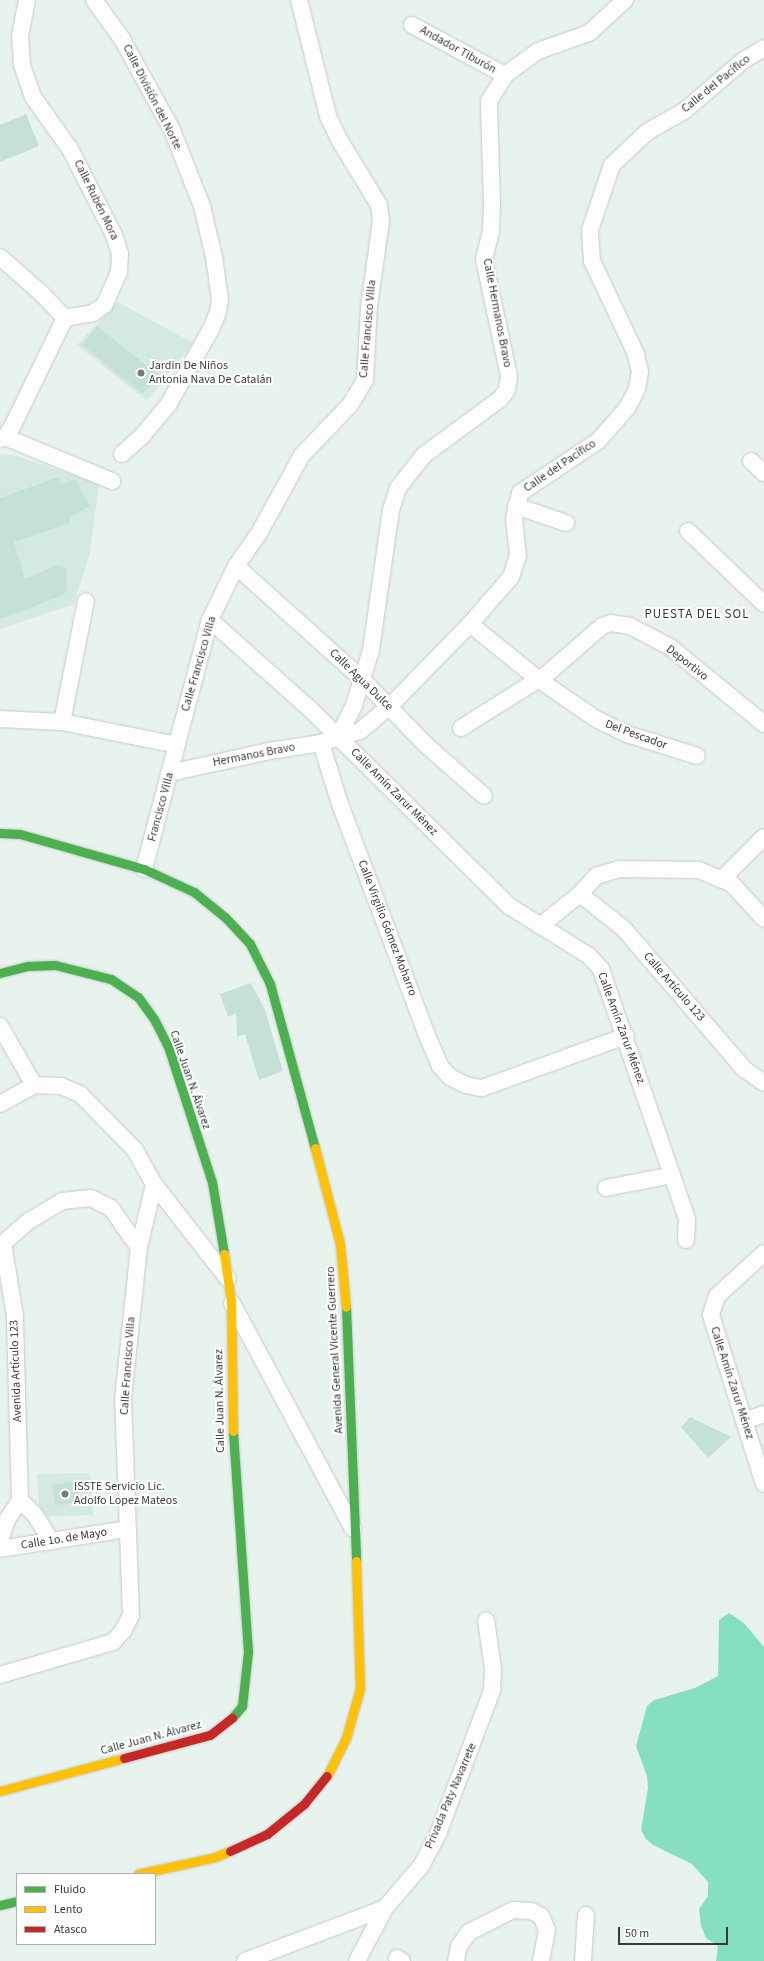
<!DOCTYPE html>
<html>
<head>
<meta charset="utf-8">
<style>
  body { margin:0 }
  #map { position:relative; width:764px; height:1961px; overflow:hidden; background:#e8f3ee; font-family:"Source Sans 3",sans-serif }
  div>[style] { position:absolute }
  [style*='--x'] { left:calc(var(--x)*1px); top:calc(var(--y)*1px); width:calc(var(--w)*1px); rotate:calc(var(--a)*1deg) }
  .built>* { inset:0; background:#d4e9e0 }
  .water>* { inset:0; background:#87dfc3 }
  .building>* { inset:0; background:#c5e0d7 }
  .roads { filter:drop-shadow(0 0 1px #c3cbc8) drop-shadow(0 0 1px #c3cbc8) }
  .street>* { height:16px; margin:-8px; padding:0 8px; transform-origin:8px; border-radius:8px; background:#fcfdfc }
  .fast>* { height:9px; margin:-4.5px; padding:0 4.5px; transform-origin:4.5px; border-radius:4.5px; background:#4caf50 }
  .slow>* { height:9px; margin:-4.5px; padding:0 4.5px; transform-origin:4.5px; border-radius:4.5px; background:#ffc107 }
  .jam>* { height:9px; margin:-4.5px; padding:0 4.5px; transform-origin:4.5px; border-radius:4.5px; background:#c62828 }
  .dots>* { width:11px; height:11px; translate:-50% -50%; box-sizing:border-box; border:2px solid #fff; border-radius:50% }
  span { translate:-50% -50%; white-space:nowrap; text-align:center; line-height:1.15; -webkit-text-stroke:4px #fff; paint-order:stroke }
  .street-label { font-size:12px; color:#343c39 }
  .poi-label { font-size:12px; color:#343c39 }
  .left { translate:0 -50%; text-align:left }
  .neighbourhood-label { font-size:13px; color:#343c39; letter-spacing:1px }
  .legend { position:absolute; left:16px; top:1873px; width:140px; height:72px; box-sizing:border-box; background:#fff; border:1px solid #aeb1b0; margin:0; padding:5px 7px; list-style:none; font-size:12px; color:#343c39 }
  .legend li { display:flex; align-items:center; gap:8px; height:20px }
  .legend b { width:20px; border:1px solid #aeb1b0 }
  .scale { position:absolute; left:618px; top:1927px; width:110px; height:18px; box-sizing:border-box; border:2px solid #343c39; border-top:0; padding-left:5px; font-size:12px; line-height:14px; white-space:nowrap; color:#343c39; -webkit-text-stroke:3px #fff; paint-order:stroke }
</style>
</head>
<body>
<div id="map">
  <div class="built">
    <div style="clip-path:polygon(118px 302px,193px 343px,147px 401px,77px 345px)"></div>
    <div style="clip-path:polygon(0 454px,17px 456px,99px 484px,90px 553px,74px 604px,0 629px)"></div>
    <div style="clip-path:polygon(90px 1473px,93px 1515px,40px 1517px,37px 1474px)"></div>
  </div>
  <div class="water">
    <div style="clip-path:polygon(729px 1613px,744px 1623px,764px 1647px,764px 1961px,716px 1961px,718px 1946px,706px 1938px,701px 1926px,699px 1909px,708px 1896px,708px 1882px,692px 1864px,653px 1845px,646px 1839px,641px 1830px,648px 1788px,647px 1776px,636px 1746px,647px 1706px,654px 1700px,695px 1688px,718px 1676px,719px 1620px)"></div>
  </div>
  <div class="building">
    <div style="clip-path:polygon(26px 114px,39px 146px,0 162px,0 125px)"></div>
    <div style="clip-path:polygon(97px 326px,158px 375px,143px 394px,82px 345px)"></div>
    <div style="clip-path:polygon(59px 477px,60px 484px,75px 479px,90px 506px,69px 518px,70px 523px,14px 542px,25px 579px,58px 565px,66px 568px,67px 591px,61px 596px,0 619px,0 498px)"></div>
    <div style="clip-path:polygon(251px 983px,265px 1010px,283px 1071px,259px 1080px,245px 1034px,237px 1037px,236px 1013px,228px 1017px,220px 994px)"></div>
    <div style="clip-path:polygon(690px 1417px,731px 1437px,708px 1458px,681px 1427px)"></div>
    <div style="clip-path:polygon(77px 1481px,80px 1502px,55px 1505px,52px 1485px)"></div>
  </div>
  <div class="roads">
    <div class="street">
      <div style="--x:27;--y:0;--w:37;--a:101"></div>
      <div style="--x:20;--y:36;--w:29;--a:86"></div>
      <div style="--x:22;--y:65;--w:34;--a:71"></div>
      <div style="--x:33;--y:97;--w:64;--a:54.6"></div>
      <div style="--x:70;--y:149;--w:97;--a:62.9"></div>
      <div style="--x:114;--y:235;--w:19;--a:72"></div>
      <div style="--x:120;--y:253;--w:19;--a:93"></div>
      <div style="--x:119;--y:272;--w:36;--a:114"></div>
      <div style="--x:104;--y:305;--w:14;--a:144"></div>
      <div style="--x:93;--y:313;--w:28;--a:170"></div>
      <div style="--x:94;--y:0;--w:48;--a:54.3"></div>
      <div style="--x:122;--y:39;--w:104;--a:61.2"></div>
      <div style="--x:172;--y:130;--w:82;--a:68.5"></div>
      <div style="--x:202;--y:206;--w:52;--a:76.8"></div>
      <div style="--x:214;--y:257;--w:42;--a:81.9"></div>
      <div style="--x:220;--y:299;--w:13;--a:99"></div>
      <div style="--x:218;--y:312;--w:18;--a:112"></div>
      <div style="--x:211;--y:329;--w:87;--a:119.5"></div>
      <div style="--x:168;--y:405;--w:40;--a:130"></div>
      <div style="--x:142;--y:436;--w:27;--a:138"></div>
      <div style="--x:412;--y:25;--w:106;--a:28.3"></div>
      <div style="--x:0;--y:257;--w:53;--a:41.2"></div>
      <div style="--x:40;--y:292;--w:36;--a:46"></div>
      <div style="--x:5;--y:437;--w:116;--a:22.4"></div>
      <div style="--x:0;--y:439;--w:5;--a:-22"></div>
      <div style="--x:5;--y:437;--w:12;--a:-55"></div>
      <div style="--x:12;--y:427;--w:121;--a:-64.1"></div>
      <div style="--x:751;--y:461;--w:18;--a:43"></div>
      <div style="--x:516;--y:506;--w:53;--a:18.8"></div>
      <div style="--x:688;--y:531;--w:105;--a:43.8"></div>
      <div style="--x:236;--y:566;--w:171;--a:41.9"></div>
      <div style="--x:363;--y:680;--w:91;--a:45.9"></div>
      <div style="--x:426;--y:745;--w:77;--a:41.3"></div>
      <div style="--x:210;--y:620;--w:135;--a:41.7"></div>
      <div style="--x:311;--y:710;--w:279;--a:44.7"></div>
      <div style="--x:509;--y:906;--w:94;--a:32"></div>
      <div style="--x:589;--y:956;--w:18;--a:47"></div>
      <div style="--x:601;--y:969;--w:264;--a:71"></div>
      <div style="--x:687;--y:1219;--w:21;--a:93"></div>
      <div style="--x:470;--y:624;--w:87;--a:39"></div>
      <div style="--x:538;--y:679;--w:70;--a:34.6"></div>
      <div style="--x:596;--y:719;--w:34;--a:26"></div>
      <div style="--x:627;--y:734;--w:73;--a:17.4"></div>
      <div style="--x:0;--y:719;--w:62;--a:2.8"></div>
      <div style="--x:62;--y:722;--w:117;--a:11.3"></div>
      <div style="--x:62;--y:722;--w:123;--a:-78.8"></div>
      <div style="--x:461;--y:728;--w:102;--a:-32.1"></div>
      <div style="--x:547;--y:674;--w:73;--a:-41.1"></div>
      <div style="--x:602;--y:626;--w:9;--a:-18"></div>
      <div style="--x:611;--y:623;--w:19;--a:9"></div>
      <div style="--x:630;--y:626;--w:45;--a:27.7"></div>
      <div style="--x:670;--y:647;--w:122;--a:39.3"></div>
      <div style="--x:338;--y:737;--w:36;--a:-63"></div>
      <div style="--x:354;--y:705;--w:58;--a:-72.8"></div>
      <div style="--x:371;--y:650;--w:141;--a:-81.9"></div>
      <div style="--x:391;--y:510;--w:23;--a:-72"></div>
      <div style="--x:398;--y:488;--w:42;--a:-51.8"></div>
      <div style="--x:424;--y:455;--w:94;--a:-36.4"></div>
      <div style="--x:500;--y:399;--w:11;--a:-52"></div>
      <div style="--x:507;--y:390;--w:14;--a:-82"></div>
      <div style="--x:509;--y:376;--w:120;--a:-102.1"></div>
      <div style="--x:484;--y:259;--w:30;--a:-76"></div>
      <div style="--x:491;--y:230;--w:26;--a:-88"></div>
      <div style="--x:492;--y:204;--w:103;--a:-91.7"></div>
      <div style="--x:489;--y:101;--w:31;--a:-58"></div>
      <div style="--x:505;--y:75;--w:41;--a:-36"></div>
      <div style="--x:538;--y:51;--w:54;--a:-19.4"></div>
      <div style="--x:589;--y:33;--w:49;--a:-42.5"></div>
      <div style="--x:321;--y:743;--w:64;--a:72.7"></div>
      <div style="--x:340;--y:804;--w:245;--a:69.4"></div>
      <div style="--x:426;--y:1033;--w:36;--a:67"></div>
      <div style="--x:440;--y:1066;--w:15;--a:48"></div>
      <div style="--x:450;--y:1077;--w:18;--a:27"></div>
      <div style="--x:466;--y:1085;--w:16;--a:11"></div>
      <div style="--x:482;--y:1088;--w:153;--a:-19.9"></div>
      <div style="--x:170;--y:773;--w:101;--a:-12.5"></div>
      <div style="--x:269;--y:751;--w:53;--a:-8.7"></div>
      <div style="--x:321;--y:743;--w:41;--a:-17.1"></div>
      <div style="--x:360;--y:731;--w:38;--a:-40"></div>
      <div style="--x:389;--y:707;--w:116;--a:-45.7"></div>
      <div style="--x:470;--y:624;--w:62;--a:-48.9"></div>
      <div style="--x:511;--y:577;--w:22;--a:-72"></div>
      <div style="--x:518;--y:556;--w:37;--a:-96"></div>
      <div style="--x:514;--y:519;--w:27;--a:-77"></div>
      <div style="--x:520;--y:493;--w:94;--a:-33.7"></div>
      <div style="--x:598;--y:441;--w:44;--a:-48.7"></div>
      <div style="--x:627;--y:408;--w:21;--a:-62"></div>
      <div style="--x:637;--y:389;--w:17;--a:-80"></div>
      <div style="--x:640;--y:372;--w:18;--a:-103"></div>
      <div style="--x:636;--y:354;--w:103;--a:-115.3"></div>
      <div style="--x:592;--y:261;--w:31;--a:-94"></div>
      <div style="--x:590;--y:230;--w:69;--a:-71.3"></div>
      <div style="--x:612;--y:165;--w:48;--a:-43.3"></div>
      <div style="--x:647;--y:132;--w:43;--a:-29.6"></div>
      <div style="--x:684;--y:111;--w:79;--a:-40.4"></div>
      <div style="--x:744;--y:60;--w:23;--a:-31"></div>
      <div style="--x:144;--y:869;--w:258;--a:-75.2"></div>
      <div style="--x:210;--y:620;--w:60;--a:-64.3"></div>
      <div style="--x:236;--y:566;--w:38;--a:-55"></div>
      <div style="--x:258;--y:535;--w:91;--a:-61.2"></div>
      <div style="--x:302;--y:455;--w:69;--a:-46.2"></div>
      <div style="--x:350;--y:405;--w:29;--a:-59"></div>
      <div style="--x:365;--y:380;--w:73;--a:-86.9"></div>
      <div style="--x:369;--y:307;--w:87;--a:-82.1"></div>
      <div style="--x:381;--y:221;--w:16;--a:-97"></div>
      <div style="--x:379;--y:205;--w:75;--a:-121.4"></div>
      <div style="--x:340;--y:141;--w:28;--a:-116"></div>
      <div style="--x:328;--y:116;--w:120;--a:-104"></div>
      <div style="--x:722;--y:879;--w:59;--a:-45"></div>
      <div style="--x:580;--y:894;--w:56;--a:38.5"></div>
      <div style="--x:624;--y:929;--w:184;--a:49.4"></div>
      <div style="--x:744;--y:1069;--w:24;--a:35"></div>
      <div style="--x:540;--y:926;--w:51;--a:-38.7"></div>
      <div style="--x:580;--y:894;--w:24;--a:-48"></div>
      <div style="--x:596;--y:876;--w:24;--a:-17"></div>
      <div style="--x:619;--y:869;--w:80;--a:0.7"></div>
      <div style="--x:699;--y:870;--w:36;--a:23"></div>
      <div style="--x:732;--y:884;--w:47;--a:47.6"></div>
      <div style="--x:0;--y:1026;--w:68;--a:60"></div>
      <div style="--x:0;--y:1104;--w:39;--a:-29"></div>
      <div style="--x:34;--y:1085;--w:27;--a:2"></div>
      <div style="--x:61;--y:1086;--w:21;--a:23"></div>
      <div style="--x:80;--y:1094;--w:78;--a:45.5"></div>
      <div style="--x:135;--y:1150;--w:39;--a:61"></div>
      <div style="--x:154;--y:1184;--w:120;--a:52.1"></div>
      <div style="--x:606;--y:1188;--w:67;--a:-11.1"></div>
      <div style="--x:0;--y:1246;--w:38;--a:-41"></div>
      <div style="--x:29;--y:1221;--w:39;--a:-31"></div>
      <div style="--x:62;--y:1201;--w:29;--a:-6"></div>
      <div style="--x:91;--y:1198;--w:22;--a:27"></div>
      <div style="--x:111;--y:1208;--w:49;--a:55"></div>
      <div style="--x:764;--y:1253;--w:64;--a:137.5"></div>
      <div style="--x:717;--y:1296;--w:20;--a:108"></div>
      <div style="--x:711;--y:1315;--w:177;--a:72.6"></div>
      <div style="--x:232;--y:1303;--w:256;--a:61.8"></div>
      <div style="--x:744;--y:1421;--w:21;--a:-19"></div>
      <div style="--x:20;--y:1500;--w:21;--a:45"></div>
      <div style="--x:35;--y:1515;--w:31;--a:58"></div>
      <div style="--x:0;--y:1541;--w:22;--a:-72"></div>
      <div style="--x:7;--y:1520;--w:24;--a:-57"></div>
      <div style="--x:20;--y:1500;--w:184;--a:-91.6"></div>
      <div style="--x:15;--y:1316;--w:74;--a:-99.3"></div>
      <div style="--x:0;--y:1549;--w:130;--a:-8.9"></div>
      <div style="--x:0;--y:1675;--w:118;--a:-16.3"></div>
      <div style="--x:113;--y:1642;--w:15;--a:-48"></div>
      <div style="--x:123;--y:1631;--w:18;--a:-63"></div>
      <div style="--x:131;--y:1615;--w:216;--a:-92.1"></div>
      <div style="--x:123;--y:1399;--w:152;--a:-84"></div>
      <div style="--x:139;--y:1248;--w:66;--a:-76.8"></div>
      <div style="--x:397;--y:1958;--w:6;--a:31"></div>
      <div style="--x:245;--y:1961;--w:150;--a:-20.7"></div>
      <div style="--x:385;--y:1908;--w:55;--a:-49.4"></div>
      <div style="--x:421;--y:1866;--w:36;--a:-62"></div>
      <div style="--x:438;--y:1834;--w:154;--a:-69.4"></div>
      <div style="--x:492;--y:1690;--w:21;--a:-87"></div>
      <div style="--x:493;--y:1669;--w:49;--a:-98.1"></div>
      <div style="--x:357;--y:1961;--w:60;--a:-62.2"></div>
      <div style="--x:456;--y:1961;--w:15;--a:-79"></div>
      <div style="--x:459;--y:1946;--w:17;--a:-54"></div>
      <div style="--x:469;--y:1932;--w:49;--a:-26.6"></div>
      <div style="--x:513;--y:1910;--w:18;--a:3"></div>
      <div style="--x:531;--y:1911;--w:11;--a:27"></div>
      <div style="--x:541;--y:1916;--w:15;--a:67"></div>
      <div style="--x:547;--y:1930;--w:32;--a:101"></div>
      <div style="--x:583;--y:1961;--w:46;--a:-86.3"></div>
    </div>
    <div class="fast">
      <div style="--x:0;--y:833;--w:20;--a:3"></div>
      <div style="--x:20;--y:834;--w:129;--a:15.8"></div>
      <div style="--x:144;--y:869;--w:55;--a:24.7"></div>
      <div style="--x:194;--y:892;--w:40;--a:39"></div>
      <div style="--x:225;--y:917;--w:37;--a:47"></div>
      <div style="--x:250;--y:944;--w:45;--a:63.4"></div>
      <div style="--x:270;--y:984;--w:170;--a:74.7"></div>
      <div style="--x:0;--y:973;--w:29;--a:-14"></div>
      <div style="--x:28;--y:966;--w:27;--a:-2"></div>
      <div style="--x:55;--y:965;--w:58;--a:14"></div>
      <div style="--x:111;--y:979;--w:32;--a:34"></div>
      <div style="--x:138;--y:997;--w:27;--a:54"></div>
      <div style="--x:154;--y:1019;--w:30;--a:63"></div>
      <div style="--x:168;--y:1046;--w:143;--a:72.1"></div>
      <div style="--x:212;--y:1182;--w:73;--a:80.5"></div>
      <div style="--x:346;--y:1307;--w:254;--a:87.7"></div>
      <div style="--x:232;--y:1718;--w:16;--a:-50"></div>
      <div style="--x:242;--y:1706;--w:54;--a:-83.7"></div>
      <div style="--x:248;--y:1652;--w:222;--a:-93.9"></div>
      <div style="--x:0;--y:1905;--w:17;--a:-13"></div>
    </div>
    <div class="slow">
      <div style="--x:315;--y:1148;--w:99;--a:75.4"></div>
      <div style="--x:340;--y:1244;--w:63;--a:84.6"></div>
      <div style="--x:224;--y:1254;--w:48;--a:81.5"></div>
      <div style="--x:231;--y:1301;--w:130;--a:89.1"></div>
      <div style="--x:327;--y:1776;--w:42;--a:-63.4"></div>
      <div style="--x:346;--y:1738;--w:51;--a:-74.1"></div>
      <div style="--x:360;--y:1689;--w:128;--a:-91.8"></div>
      <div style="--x:0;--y:1791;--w:128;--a:-14.9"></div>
      <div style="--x:138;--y:1874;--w:79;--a:-12.4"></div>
      <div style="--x:215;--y:1857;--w:16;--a:-22"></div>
    </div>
    <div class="jam">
      <div style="--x:124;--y:1758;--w:89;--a:-15"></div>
      <div style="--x:210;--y:1735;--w:28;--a:-38"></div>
      <div style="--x:230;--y:1851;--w:41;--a:-24.7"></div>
      <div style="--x:267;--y:1834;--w:48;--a:-39"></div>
      <div style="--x:304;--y:1804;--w:36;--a:-51"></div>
    </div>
  </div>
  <div class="dots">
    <div style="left:141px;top:373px;background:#737c78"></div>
    <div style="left:65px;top:1494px;background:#737c78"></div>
  </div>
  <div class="street-label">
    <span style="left:458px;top:50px;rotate:29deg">Andador Tiburón</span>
    <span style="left:716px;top:84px;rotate:-39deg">Calle del Pacífico</span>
    <span style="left:152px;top:97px;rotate:63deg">Calle División del Norte</span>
    <span style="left:96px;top:200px;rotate:64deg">Calle Rubén Mora</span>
    <span style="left:497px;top:313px;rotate:79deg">Calle Hermanos Bravo</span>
    <span style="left:368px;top:329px;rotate:-85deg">Calle Francisco Villa</span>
    <span style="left:560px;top:466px;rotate:-34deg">Calle del Pacífico</span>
    <span style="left:687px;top:663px;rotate:38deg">Deportivo</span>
    <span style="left:199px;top:664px;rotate:-74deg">Calle Francisco Villa</span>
    <span style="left:361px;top:680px;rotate:44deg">Calle Agua Dulce</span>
    <span style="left:636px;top:735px;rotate:20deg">Del Pescador</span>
    <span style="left:254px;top:755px;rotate:-11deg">Hermanos Bravo</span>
    <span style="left:394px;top:792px;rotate:45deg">Calle Amín Zarur Ménez</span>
    <span style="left:161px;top:807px;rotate:-75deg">Francisco Villa</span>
    <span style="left:387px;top:928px;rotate:69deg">Calle Virgilio Gómez Moharro</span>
    <span style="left:674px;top:987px;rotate:49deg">Calle Artículo 123</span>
    <span style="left:621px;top:1028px;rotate:70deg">Calle Amín Zarur Ménez</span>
    <span style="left:190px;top:1080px;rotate:71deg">Calle Juan N. Álvarez</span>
    <span style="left:335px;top:1350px;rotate:-93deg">Avenida General Vicente Guerrero</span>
    <span style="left:128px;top:1366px;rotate:-86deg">Calle Francisco Villa</span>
    <span style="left:16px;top:1371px;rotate:-92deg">Avenida Artículo 123</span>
    <span style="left:732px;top:1383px;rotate:72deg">Calle Amín Zarur Ménez</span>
    <span style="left:220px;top:1401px;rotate:-91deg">Calle Juan N. Álvarez</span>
    <span style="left:64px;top:1539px;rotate:-9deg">Calle 1o. de Mayo</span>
    <span style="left:151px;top:1738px;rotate:-15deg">Calle Juan N. Álvarez</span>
    <span style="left:451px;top:1796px;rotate:-67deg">Privada Paty Navarrete</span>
  </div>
  <div class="poi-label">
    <span class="left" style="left:149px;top:373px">Jardin De Niños<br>Antonia Nava De Catalán</span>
    <span class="left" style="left:74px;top:1494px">ISSTE Servicio Lic.<br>Adolfo Lopez Mateos</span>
  </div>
  <div class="neighbourhood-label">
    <span style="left:697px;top:614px">PUESTA DEL SOL</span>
  </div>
  <ul class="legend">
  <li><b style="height:5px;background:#4caf50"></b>Fluido</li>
  <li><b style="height:5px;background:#ffc107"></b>Lento</li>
  <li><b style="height:5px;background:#c62828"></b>Atasco</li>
  </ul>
  <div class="scale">50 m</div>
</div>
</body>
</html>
